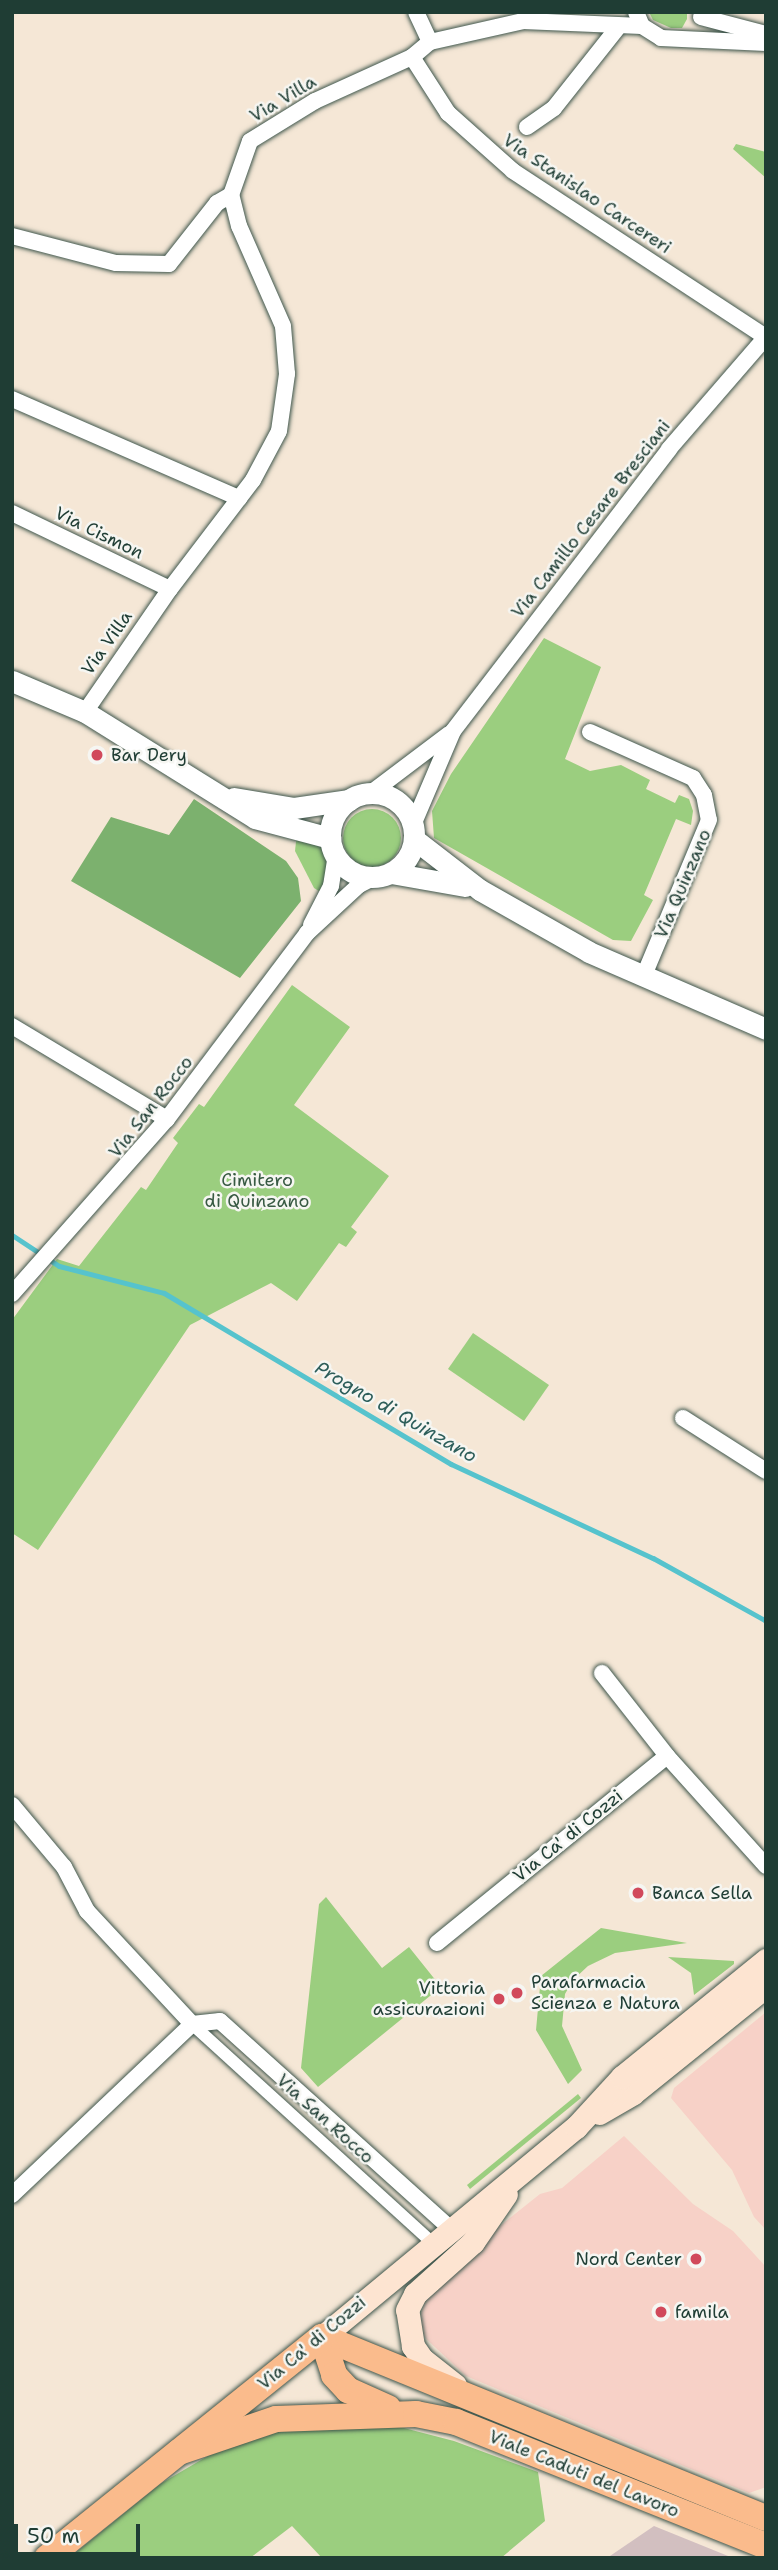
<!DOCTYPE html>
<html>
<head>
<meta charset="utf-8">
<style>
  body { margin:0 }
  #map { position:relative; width:778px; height:2570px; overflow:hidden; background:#f5e7d6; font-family:"Shantell Sans",sans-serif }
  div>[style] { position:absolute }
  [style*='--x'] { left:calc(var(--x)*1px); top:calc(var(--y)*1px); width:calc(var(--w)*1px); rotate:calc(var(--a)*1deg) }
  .built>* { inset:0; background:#f7d1c7 }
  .industrial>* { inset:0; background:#d2bfc0 }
  .green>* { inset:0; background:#9bce7f }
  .round { border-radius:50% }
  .forest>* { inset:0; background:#7cb16e }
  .stream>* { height:5px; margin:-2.5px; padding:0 2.5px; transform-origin:2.5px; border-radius:2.5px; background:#56c3cd }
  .roads { filter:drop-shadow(0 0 2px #3f564c) drop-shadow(0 0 2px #3f564c) }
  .pedestrian>* { height:12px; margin:-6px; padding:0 6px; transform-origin:6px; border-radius:6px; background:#fff }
  .minor>* { height:16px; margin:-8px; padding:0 8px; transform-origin:8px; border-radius:8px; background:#fff }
  .tertiary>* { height:21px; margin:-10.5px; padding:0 10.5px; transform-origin:10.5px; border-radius:10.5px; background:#fff }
  .tertiary>.ring { margin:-10.5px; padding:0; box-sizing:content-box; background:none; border:21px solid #fff; border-radius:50% }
  .secondary>* { height:23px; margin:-11.5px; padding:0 11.5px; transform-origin:11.5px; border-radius:11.5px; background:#fde4d1 }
  .primary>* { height:26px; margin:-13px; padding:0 13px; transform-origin:13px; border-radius:13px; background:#fabb8c }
  .dots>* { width:19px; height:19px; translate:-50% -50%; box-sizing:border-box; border:4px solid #f6f6f2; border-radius:50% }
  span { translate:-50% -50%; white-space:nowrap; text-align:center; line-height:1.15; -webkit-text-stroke:5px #f6f6f2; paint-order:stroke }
  .street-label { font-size:18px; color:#1f3d34 }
  .poi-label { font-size:18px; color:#1f3d34 }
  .left { translate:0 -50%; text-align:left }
  .right { translate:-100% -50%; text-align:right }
  .park-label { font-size:18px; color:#385a43 }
  .water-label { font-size:19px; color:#2d5e5a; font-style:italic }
  .frame { position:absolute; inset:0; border:14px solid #1f3d34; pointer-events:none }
  .scale { position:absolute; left:14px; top:2524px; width:126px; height:32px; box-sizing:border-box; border:4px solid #1f3d34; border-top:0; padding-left:9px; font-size:21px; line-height:24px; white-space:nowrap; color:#1f3d34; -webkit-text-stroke:5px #f6f6f2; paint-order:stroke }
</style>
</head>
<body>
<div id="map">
  <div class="built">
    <div style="clip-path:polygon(766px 2012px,766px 2230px,754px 2217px,732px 2170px,671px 2098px,674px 2088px)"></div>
    <div style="clip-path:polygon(624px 2136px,693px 2204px,733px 2231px,766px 2267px,766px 2487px,749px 2493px,466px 2376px,422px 2335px,421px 2313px,432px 2280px,540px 2194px,562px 2188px)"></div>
  </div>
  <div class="industrial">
    <div style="clip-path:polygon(654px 2526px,733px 2558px,607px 2558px)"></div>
  </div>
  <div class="green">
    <div style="clip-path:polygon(649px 12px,687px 12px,687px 19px,682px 28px,671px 28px,653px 20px)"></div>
    <div style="clip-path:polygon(736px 144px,766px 152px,766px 178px,733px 149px)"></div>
    <div style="clip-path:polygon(544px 638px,601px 667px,565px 759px,590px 771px,621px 765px,650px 780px,646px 789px,675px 803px,679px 795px,689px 799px,693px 811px,691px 825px,676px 819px,644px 895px,653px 900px,631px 941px,613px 940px,434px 838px,432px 811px,451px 774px)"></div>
    <div class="round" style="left:343px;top:809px;width:58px;height:58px"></div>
    <div style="clip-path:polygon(297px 833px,324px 848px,328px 858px,322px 893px,314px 888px,295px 851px)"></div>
    <div style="clip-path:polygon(292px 985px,350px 1027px,294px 1105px,389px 1176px,351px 1227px,357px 1232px,346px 1247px,339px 1243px,297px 1301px,271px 1283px,190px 1325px,38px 1550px,12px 1533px,12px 1320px,57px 1259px,79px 1266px,141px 1187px,146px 1190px,178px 1143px,173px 1138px,199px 1104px,204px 1107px)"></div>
    <div style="clip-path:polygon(473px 1333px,549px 1385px,524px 1421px,448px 1369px)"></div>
    <div style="clip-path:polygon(326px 1897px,382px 1968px,409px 1947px,441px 1987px,318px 2087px,301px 2068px,319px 1904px)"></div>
    <div style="clip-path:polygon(601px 1928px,687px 1943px,615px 1953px,588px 1966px,573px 1980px,565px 1994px,562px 2026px,582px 2070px,568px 2084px,536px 2030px,541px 1976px)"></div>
    <div style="clip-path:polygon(668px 1957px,734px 1961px,734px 1964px,694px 1995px,691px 1973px)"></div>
    <div style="clip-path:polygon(578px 2094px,581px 2098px,470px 2189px,467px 2185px)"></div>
    <div style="clip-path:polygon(377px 2421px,454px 2441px,538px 2472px,545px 2521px,501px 2558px,322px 2558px,292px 2526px,250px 2558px,69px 2558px,160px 2484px,247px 2433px)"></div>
  </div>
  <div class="forest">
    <div style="clip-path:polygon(194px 799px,286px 861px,298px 878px,301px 901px,240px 978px,71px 881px,111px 817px,169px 835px)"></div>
  </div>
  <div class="stream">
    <div style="--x:12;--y:1235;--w:56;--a:33.4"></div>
    <div style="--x:59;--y:1266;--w:108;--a:14.4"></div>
    <div style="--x:164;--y:1293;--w:334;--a:30.8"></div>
    <div style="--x:451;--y:1464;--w:223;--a:25"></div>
    <div style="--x:653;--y:1558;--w:129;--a:29.1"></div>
  </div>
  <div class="roads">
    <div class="pedestrian">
      <div style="--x:192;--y:2024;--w:326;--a:42.3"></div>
    </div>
    <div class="minor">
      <div style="--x:416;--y:12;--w:33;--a:65"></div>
      <div style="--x:636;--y:12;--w:15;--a:67"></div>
      <div style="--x:642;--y:26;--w:22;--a:32"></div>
      <div style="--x:661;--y:38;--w:105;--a:2.7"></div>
      <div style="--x:701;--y:17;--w:67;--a:14.7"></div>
      <div style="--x:412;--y:57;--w:67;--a:57.3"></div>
      <div style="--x:448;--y:113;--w:87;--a:41.7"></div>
      <div style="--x:513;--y:171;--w:303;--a:33.3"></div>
      <div style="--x:527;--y:127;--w:33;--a:-35"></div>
      <div style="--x:554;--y:108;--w:105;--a:-51.6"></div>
      <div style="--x:12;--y:236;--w:107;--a:14.6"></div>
      <div style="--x:116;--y:263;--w:53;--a:1.1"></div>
      <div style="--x:169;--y:264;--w:78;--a:-51.8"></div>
      <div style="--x:217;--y:203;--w:16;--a:-30"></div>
      <div style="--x:12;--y:399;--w:248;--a:23.6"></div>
      <div style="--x:12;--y:513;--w:175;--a:25.7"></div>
      <div style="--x:85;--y:712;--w:150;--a:-55.4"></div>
      <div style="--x:170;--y:589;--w:137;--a:-52.7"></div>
      <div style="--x:253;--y:480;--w:55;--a:-62"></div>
      <div style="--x:279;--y:431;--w:58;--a:-82"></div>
      <div style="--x:287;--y:374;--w:48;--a:-94.8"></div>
      <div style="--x:283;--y:326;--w:109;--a:-113.7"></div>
      <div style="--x:239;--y:226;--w:32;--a:-104"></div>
      <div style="--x:231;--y:195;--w:57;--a:-70.6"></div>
      <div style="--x:250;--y:141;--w:76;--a:-31.6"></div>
      <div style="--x:315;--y:101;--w:107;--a:-24.4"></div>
      <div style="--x:412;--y:57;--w:23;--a:-40"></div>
      <div style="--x:430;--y:42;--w:95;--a:-12.7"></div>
      <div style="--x:523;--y:21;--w:119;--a:2.4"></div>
      <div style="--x:590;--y:732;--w:113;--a:24.1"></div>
      <div style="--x:693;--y:778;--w:20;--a:57"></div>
      <div style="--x:704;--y:795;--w:25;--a:79"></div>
      <div style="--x:709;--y:820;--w:171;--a:112.7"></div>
      <div style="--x:371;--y:793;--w:98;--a:-37.1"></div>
      <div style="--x:413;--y:825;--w:102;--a:-66.9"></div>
      <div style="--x:453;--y:731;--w:355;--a:-52.5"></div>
      <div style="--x:669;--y:449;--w:148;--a:-49.1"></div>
      <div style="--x:311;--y:925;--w:44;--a:-62.9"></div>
      <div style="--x:331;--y:886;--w:30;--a:-81"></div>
      <div style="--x:12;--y:1026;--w:181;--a:31"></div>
      <div style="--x:12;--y:1294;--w:234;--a:-48.5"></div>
      <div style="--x:167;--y:1119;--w:233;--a:-53"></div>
      <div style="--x:307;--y:933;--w:71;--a:-42.7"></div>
      <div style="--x:359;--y:885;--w:18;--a:-27"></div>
      <div style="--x:683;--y:1418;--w:98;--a:32.6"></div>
      <div style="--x:602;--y:1673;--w:105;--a:51.9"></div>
      <div style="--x:667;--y:1756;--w:148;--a:48"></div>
      <div style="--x:12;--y:1805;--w:81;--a:50"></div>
      <div style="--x:64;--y:1867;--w:50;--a:62.4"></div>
      <div style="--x:87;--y:1911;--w:154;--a:47.1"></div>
      <div style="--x:437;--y:1943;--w:296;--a:-39.1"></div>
      <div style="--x:192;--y:2024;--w:28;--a:-6"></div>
      <div style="--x:220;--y:2021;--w:311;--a:42"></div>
      <div style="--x:12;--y:2195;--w:248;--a:-43.5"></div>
    </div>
    <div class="tertiary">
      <div style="--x:12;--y:681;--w:79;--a:23"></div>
      <div style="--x:85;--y:712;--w:200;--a:31.9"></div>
      <div style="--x:255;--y:818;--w:78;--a:14.9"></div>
      <div class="ring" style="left:330px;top:793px;width:63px;height:63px"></div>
      <div style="--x:234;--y:798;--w:61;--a:9.5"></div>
      <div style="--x:294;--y:808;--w:56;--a:-8.3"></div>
      <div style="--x:414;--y:839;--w:83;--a:37.7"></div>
      <div style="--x:480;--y:890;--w:125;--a:29.6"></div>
      <div style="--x:589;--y:952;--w:193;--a:23.5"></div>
      <div style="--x:391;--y:873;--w:75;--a:10"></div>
    </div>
    <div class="secondary">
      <div style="--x:599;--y:2113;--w:39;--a:-30"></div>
      <div style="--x:633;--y:2093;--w:171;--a:-38.8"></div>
      <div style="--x:322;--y:2337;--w:330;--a:-39.6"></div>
      <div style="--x:576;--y:2127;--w:68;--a:-47.4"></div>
      <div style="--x:622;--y:2077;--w:186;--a:-39.1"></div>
      <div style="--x:455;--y:2385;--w:42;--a:-141.8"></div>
      <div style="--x:422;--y:2359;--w:16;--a:-125"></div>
      <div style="--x:413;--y:2346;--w:36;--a:-99"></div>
      <div style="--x:407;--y:2310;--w:18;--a:-63"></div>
      <div style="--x:415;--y:2294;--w:78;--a:-41.9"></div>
      <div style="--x:473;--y:2242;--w:58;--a:-55.5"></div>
    </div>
    <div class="primary">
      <div style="--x:322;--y:2337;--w:479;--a:22.2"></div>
      <div style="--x:322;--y:2337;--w:40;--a:72"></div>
      <div style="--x:334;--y:2375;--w:21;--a:47"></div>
      <div style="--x:348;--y:2390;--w:44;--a:24.2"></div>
      <div style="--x:179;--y:2452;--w:102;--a:-18.8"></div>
      <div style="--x:276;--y:2419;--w:140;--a:-2"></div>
      <div style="--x:416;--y:2414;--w:41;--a:11.3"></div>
      <div style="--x:456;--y:2422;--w:334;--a:21.8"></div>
      <div style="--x:47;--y:2558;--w:353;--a:-38.8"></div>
    </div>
  </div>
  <div class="dots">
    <div style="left:97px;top:755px;background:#d1495b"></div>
    <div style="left:638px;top:1893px;background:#d1495b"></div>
    <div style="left:517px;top:1993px;background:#d1495b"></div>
    <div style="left:499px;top:1999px;background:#d1495b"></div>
    <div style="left:696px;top:2259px;background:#d1495b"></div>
    <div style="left:661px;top:2312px;background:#d1495b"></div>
  </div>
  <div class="street-label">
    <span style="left:283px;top:99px;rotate:-31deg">Via Villa</span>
    <span style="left:587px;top:194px;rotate:34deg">Via Stanislao Carcereri</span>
    <span style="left:591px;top:519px;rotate:-52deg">Via Camillo Cesare Bresciani</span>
    <span style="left:99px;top:533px;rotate:26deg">Via Cismon</span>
    <span style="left:107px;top:643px;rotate:-55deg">Via Villa</span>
    <span style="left:683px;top:884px;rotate:-67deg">Via Quinzano</span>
    <span style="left:151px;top:1107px;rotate:-52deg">Via San Rocco</span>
    <span style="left:568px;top:1836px;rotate:-39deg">Via Ca' di Cozzi</span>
    <span style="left:325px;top:2119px;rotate:42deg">Via San Rocco</span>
    <span style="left:312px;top:2343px;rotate:-40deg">Via Ca' di Cozzi</span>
    <span style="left:584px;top:2474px;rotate:22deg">Viale Caduti del Lavoro</span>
  </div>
  <div class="poi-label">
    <span class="left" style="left:111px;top:755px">Bar Dery</span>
    <span class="left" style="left:652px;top:1893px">Banca Sella</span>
    <span class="left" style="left:531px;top:1993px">Parafarmacia<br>Scienza e Natura</span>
    <span class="right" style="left:485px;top:1999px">Vittoria<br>assicurazioni</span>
    <span class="right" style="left:682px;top:2259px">Nord Center</span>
    <span class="left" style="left:675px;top:2312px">famila</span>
  </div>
  <div class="park-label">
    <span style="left:257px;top:1191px">Cimitero<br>di Quinzano</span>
  </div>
  <div class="water-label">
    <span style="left:396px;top:1412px;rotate:30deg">Progno di Quinzano</span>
  </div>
  <div class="frame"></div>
  <div class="scale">50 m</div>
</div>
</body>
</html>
